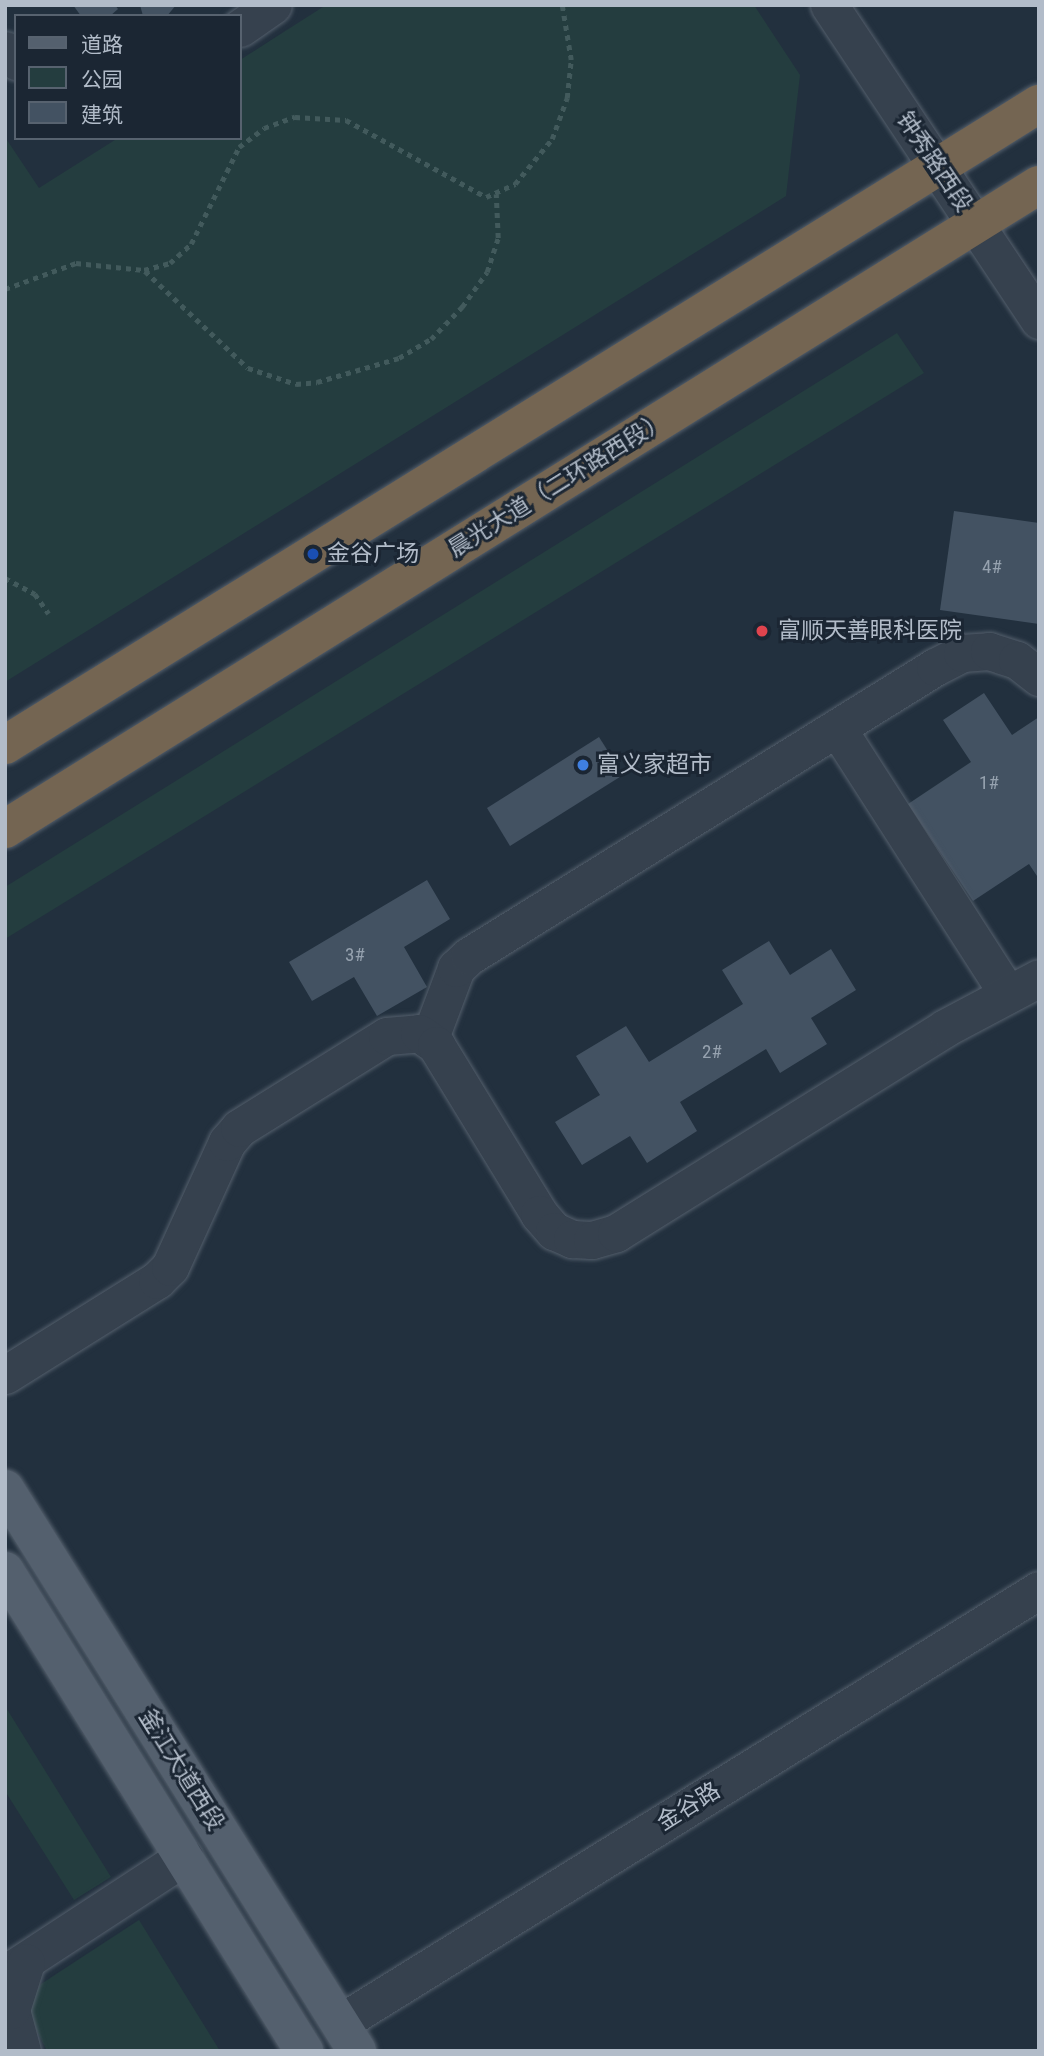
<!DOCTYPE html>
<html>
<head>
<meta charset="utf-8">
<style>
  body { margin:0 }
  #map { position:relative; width:1044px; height:2056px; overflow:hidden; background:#22303e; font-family:"Roboto Condensed","Noto Sans SC",sans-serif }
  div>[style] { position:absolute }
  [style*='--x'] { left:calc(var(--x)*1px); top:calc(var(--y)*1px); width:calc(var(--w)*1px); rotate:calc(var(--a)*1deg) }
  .green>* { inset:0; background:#243d3f }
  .building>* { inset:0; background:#435262 }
  .path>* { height:4.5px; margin-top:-2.25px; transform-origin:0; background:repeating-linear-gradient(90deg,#425a5c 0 5px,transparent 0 10px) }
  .roads { filter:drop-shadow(0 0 2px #545f6c) drop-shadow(0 0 2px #545f6c) }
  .minor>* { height:37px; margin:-18.5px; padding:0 18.5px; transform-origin:18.5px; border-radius:18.5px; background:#36414e }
  .major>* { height:38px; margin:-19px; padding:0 19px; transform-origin:19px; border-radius:19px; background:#54606e }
  .highway>* { height:38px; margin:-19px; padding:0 19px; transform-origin:19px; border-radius:19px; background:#746552 }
  .dots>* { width:19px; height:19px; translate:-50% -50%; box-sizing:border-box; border:4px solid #1b2633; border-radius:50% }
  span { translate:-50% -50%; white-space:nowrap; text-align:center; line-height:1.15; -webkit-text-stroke:6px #1b2633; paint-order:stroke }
  .number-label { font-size:19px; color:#96a2af }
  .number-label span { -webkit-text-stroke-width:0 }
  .street-label { font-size:23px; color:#b2bcc9 }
  .poi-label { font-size:23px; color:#b2bcc9 }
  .left { translate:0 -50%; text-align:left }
  .frame { position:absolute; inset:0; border:7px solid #b2bcc9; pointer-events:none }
  .legend { position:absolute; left:14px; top:14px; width:228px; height:126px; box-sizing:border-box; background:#1b2633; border:2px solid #57626f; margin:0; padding:9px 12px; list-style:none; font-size:21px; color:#b2bcc9 }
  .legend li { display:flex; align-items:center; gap:14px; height:35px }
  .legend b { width:35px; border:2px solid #57626f }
</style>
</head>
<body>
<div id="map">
  <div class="green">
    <div style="clip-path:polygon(326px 5px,754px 5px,800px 75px,786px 196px,5px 682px,5px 137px,39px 188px,118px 138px,240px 138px,240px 60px)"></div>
    <div style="clip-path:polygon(897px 333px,924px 373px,5px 939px,5px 887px)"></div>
    <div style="clip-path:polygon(5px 1706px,111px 1877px,74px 1900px,5px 1791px)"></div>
    <div style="clip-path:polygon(139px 1920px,220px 2051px,47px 2051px,30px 2017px,30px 2002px,41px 1984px)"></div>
  </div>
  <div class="building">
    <div style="clip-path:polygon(73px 5px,115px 5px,118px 9px,110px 16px,81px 16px)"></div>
    <div style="clip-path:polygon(140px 5px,176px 5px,167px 16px,143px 16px)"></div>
    <div style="clip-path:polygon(954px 511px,1039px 523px,1039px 624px,940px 610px)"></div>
    <div style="clip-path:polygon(984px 693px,1012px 735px,1039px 717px,1039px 879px,1029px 864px,973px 901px,908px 804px,971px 762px,943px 720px)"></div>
    <div style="clip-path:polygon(599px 737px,623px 775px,510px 846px,487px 808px)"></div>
    <div style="clip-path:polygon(427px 880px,450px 919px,404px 947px,427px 987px,377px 1016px,354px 977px,312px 1001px,289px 962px)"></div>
    <div style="clip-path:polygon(769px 941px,790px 975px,831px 949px,856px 990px,811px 1018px,827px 1044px,780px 1073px,766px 1049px,680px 1102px,697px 1131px,647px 1163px,630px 1136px,582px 1165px,555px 1122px,600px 1095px,576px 1056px,626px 1026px,649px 1062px,743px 1004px,722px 970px)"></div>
  </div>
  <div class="path">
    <div style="--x:145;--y:271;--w:141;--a:43.3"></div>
    <div style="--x:248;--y:368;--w:51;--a:18.4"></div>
    <div style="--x:296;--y:384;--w:21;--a:-5"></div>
    <div style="--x:317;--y:382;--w:85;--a:-16.3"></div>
    <div style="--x:399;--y:358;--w:37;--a:-31"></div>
    <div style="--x:431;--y:339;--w:45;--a:-45.9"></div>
    <div style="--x:462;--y:307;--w:43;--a:-54.5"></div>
    <div style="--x:487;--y:272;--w:36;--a:-72"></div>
    <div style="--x:498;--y:238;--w:44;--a:-92.6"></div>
    <div style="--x:5;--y:289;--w:76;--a:-20.1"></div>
    <div style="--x:76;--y:263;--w:68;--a:5.9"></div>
    <div style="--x:144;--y:270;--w:27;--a:-15"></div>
    <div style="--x:170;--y:263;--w:28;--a:-42"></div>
    <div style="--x:191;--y:244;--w:108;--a:-63.7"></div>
    <div style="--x:239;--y:147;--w:31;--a:-37"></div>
    <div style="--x:264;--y:128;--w:33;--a:-20"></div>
    <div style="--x:295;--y:117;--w:51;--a:3.4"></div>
    <div style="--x:346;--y:120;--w:160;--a:28.8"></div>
    <div style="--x:486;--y:197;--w:32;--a:-24"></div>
    <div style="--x:515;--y:184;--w:58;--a:-50.6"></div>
    <div style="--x:552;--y:139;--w:44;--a:-69.9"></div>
    <div style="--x:567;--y:98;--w:38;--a:-84"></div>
    <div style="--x:571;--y:60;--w:56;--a:-99.3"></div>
    <div style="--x:5;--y:578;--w:34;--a:28"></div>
    <div style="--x:35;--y:594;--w:24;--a:55"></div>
  </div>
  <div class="roads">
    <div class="minor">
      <div style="--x:829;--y:5;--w:379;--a:56.3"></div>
      <div style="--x:240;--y:28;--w:40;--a:-34.9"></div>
      <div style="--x:5;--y:50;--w:16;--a:45"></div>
      <div style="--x:837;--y:728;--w:316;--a:57.3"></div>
      <div style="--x:429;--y:1040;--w:77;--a:-69.4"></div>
      <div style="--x:456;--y:968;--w:18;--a:-43"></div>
      <div style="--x:469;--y:956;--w:548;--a:-31.81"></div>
      <div style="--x:935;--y:667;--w:30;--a:-27"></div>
      <div style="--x:962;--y:653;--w:27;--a:-4"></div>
      <div style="--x:989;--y:651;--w:29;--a:18"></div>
      <div style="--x:1017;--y:660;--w:28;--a:38"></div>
      <div style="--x:5;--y:1375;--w:179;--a:-32"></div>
      <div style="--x:157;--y:1280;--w:18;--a:-45"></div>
      <div style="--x:170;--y:1267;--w:137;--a:-65.5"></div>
      <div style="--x:227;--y:1142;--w:18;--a:-49"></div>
      <div style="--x:239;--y:1128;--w:174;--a:-31.9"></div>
      <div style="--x:387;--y:1036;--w:32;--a:-5"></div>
      <div style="--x:419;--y:1033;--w:21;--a:35"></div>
      <div style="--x:436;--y:1045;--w:198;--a:58.6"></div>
      <div style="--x:539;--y:1214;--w:23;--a:49"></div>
      <div style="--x:554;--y:1231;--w:20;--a:24"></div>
      <div style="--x:572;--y:1239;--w:20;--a:3"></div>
      <div style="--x:592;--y:1240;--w:25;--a:-16"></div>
      <div style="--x:616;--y:1233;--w:388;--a:-31.9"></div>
      <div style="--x:945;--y:1028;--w:106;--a:-28"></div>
      <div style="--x:5;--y:1974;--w:214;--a:-33.2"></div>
      <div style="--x:340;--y:2023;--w:822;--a:-31.78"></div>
      <div style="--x:22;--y:2051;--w:42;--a:-105"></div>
      <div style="--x:11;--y:2010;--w:50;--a:-72.6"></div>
    </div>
    <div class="major">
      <div style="--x:5;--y:1489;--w:663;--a:57.94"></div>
      <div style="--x:5;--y:1571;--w:566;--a:58.08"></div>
    </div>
    <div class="highway">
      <div style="--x:5;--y:745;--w:1217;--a:-31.8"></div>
      <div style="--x:5;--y:829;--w:1218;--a:-31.92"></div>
    </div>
  </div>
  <div class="dots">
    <div style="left:313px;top:554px;background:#1a4fb4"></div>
    <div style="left:762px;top:631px;background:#e0444e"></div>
    <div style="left:583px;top:765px;background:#3f7fe0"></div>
  </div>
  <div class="number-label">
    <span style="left:992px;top:567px">4#</span>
    <span style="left:989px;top:783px">1#</span>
    <span style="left:355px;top:955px">3#</span>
    <span style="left:712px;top:1052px">2#</span>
  </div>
  <div class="street-label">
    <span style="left:934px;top:162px;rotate:56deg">钟秀路西段</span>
    <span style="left:558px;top:485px;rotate:-32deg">晨光大道（二环路西段）</span>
    <span style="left:181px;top:1770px;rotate:58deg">釜江大道西段</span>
    <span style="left:689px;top:1807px;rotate:-32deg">金谷路</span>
  </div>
  <div class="poi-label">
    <span class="left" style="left:327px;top:554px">金谷广场</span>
    <span class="left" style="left:778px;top:631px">富顺天善眼科医院</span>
    <span class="left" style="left:597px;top:765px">富义家超市</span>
  </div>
  <div class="frame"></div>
  <ul class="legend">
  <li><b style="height:9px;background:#54606e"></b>道路</li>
  <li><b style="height:19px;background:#243d3f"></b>公园</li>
  <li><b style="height:19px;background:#435262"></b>建筑</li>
  </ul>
</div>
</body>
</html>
